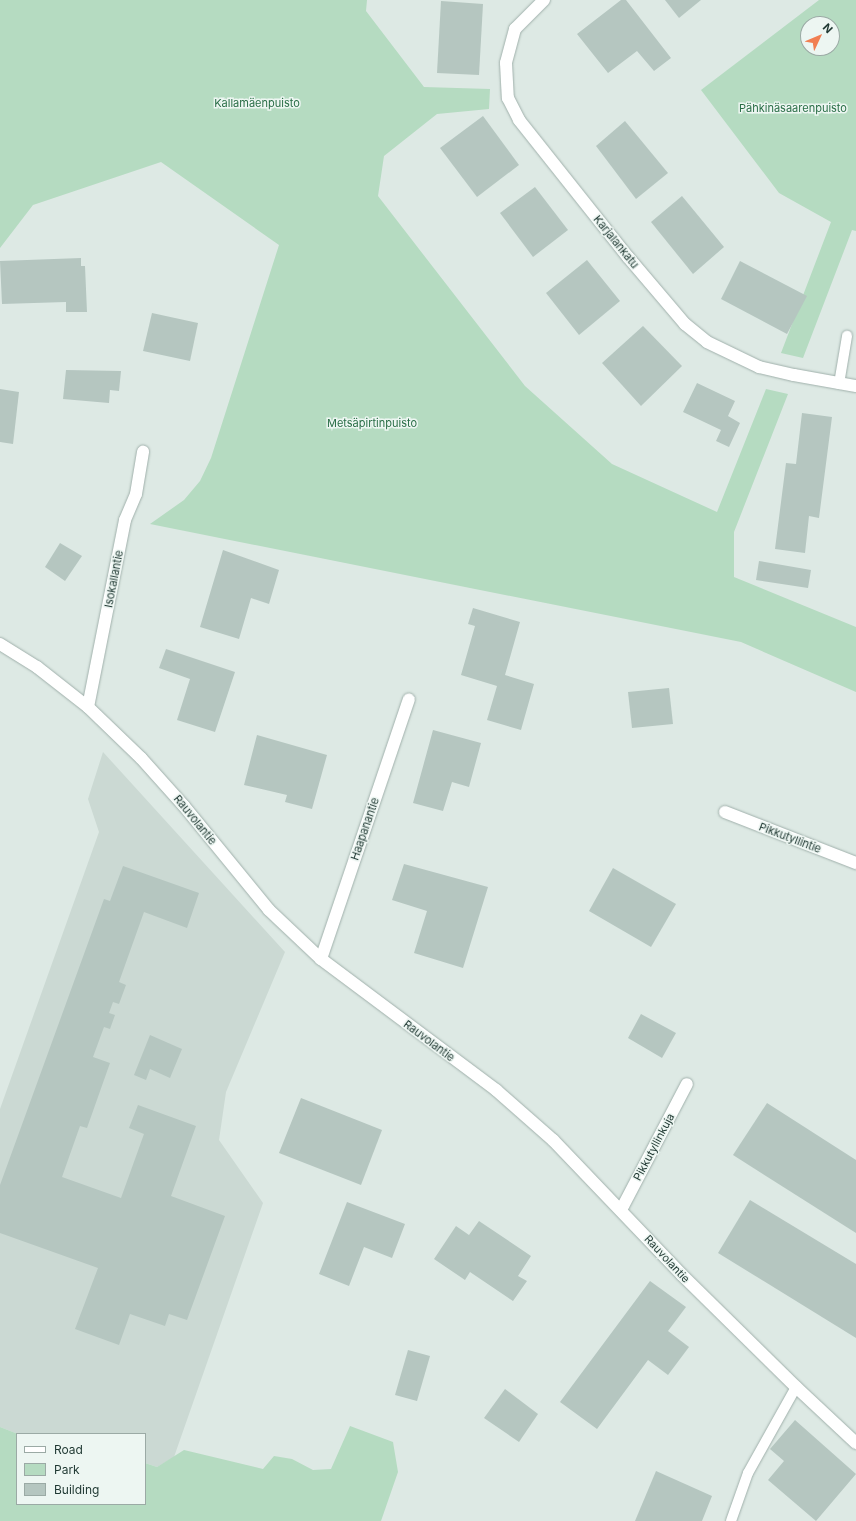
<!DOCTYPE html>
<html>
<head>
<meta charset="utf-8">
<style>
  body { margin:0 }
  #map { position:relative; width:856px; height:1521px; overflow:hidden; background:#dde9e4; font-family:Inter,sans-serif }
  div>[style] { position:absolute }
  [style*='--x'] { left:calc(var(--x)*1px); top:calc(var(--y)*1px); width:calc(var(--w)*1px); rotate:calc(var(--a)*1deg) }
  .built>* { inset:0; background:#cbd9d3 }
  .green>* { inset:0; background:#b5dbc1 }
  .building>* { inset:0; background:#b5c6c0 }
  .roads { filter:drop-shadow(0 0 1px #a0b0ab) drop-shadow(0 0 1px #a0b0ab) }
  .lane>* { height:10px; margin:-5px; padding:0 5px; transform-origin:5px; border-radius:5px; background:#fff }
  .street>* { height:12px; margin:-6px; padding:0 6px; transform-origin:6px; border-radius:6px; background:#fff }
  span { translate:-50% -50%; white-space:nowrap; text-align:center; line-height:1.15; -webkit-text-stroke:3px #edf6f2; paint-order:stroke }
  .park-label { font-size:11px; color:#2a6e47 }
  .street-label { font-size:11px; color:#1f3832 }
  .legend { position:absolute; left:16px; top:1433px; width:130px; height:72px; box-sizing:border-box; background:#edf6f2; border:1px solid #9baaa5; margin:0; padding:5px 7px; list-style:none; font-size:12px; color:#1f3832 }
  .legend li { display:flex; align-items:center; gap:8px; height:20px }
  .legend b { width:20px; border:1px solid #9baaa5 }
  .north { position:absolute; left:800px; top:16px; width:40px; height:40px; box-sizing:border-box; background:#edf6f2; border:1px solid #9baaa5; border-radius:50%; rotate:46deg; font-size:11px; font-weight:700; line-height:16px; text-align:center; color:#1f3832 }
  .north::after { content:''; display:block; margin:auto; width:14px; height:18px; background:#f17f52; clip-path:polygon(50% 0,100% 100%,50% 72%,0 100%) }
</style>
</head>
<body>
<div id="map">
  <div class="built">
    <div style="clip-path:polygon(103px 752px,285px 952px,226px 1092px,219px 1140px,263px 1203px,174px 1457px,157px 1467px,145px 1463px,145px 1434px,18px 1434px,0 1427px,0 1109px,99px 832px,88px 799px)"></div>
  </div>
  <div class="green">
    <div style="clip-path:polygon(0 0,367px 0,366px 11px,424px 87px,490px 89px,489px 109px,437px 114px,384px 156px,378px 196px,525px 386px,612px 464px,717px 512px,766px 389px,788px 394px,734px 532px,734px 577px,856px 627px,856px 692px,741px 642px,150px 524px,184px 500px,200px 481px,211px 458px,279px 245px,161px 162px,33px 205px,0 248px)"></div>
    <div style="clip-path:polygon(evenodd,819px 0,856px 0,856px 231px,852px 230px,803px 358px,781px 353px,831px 222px,779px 193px,701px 90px,819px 0,808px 24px,832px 24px,832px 48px,808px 48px,808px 24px)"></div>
    <div style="clip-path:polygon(350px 1426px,393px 1442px,398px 1472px,381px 1521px,0 1521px,0 1427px,18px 1434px,17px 1504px,145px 1504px,145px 1463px,157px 1467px,184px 1450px,263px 1469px,274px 1456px,292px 1459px,313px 1470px,331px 1469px)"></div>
  </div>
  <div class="building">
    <div style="clip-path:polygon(621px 0,626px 0,671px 58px,654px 71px,637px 51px,608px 73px,577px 34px)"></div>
    <div style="clip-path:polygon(665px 0,701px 0,679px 18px)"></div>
    <div style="clip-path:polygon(441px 1px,483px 4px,479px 75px,437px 73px)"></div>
    <div style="clip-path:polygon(483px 116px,519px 165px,477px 197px,440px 148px)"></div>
    <div style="clip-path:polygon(625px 121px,668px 173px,636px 199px,596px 146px)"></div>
    <div style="clip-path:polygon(535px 187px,568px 230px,533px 257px,500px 213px)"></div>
    <div style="clip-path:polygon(682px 196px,724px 247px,693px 274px,651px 222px)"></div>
    <div style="clip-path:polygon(81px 258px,81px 266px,85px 266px,87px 312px,66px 312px,66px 302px,2px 304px,0 261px)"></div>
    <div style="clip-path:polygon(587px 260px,620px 301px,579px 335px,546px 293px)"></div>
    <div style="clip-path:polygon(740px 261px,807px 296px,787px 334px,721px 299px)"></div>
    <div style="clip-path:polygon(152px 313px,198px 323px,190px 361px,143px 351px)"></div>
    <div style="clip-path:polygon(643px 326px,682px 366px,641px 406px,602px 363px)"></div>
    <div style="clip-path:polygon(66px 370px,121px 371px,119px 391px,110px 390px,109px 403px,63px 399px)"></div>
    <div style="clip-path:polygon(697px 383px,735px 401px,728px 416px,740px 423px,729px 447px,716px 441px,721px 430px,683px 412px)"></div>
    <div style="clip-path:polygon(0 389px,19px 392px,13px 444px,0 442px)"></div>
    <div style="clip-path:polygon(802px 413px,832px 417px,819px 518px,809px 516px,805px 553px,775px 549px,786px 463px,796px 464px)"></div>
    <div style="clip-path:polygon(60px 543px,82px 556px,65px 581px,45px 567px)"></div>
    <div style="clip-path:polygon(223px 550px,279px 570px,269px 604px,251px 598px,239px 639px,200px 627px)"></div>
    <div style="clip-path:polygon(759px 561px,811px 570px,808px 588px,756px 580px)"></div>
    <div style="clip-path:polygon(473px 608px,520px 622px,505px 675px,534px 684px,521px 730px,487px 720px,497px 686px,461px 675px,475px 626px,468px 624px)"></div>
    <div style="clip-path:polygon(166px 649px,235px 672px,215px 732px,177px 720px,190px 679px,159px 668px)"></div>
    <div style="clip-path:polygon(669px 688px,673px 724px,632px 728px,628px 692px)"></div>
    <div style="clip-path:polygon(433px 730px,481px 743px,469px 787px,452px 782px,443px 811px,413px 803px)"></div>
    <div style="clip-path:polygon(257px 735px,327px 755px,312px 809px,285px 802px,287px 795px,244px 785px)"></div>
    <div style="clip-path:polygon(404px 864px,488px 887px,463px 968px,414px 953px,427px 911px,392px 900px)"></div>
    <div style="clip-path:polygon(123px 866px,199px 893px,187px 928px,144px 912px,119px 982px,126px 985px,119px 1004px,113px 1002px,109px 1013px,115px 1015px,110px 1029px,104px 1027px,93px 1057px,110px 1063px,87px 1128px,80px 1126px,62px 1177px,121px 1198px,144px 1134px,129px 1128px,138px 1105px,196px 1126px,171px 1196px,225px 1216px,187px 1320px,169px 1314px,165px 1326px,130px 1314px,119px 1345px,75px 1329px,98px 1268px,0 1233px,0 1185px,104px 899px,110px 901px)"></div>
    <div style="clip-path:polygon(613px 868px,676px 904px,651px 947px,589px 911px)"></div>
    <div style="clip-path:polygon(641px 1014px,676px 1033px,662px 1058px,628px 1038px)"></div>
    <div style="clip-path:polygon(150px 1035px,182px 1049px,170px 1078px,150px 1069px,146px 1080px,134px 1075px)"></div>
    <div style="clip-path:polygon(301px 1098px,382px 1130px,361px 1185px,279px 1153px)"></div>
    <div style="clip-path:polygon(767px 1103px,856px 1160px,856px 1233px,733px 1155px)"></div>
    <div style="clip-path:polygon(750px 1200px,856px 1264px,856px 1338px,718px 1253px)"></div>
    <div style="clip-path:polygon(347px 1202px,405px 1224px,392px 1258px,364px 1247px,349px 1286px,319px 1274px)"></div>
    <div style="clip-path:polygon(479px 1221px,531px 1256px,518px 1276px,527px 1281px,513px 1301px,470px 1272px,465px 1280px,434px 1259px,456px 1226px,469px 1235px)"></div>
    <div style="clip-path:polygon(650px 1281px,686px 1307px,668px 1331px,689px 1347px,668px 1375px,648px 1360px,597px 1429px,560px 1402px)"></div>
    <div style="clip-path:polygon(408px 1350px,430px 1356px,417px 1401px,395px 1395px)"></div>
    <div style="clip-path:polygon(505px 1389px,538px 1414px,519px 1442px,484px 1418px)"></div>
    <div style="clip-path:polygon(795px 1420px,856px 1474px,816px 1521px,768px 1480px,784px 1461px,770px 1449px)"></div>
    <div style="clip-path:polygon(656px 1471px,712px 1496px,702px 1521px,635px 1521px)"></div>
  </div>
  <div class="roads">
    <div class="lane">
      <div style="--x:839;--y:384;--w:49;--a:-80.5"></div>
      <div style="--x:731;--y:1521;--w:51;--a:-70.5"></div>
      <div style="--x:748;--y:1473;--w:98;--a:-60.8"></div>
    </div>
    <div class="street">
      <div style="--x:544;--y:0;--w:41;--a:135"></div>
      <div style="--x:515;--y:29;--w:35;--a:105"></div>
      <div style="--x:506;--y:63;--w:35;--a:87"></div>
      <div style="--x:508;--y:98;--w:25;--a:63"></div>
      <div style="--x:519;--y:120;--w:175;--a:51.5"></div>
      <div style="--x:628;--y:257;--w:88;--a:49.6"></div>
      <div style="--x:685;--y:324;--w:28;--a:39"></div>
      <div style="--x:707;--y:342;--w:58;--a:25.7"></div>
      <div style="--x:759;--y:367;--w:36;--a:13"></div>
      <div style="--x:794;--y:375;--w:63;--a:10.1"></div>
      <div style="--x:0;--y:644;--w:44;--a:31.9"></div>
      <div style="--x:37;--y:667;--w:65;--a:38.1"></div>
      <div style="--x:88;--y:707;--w:74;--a:43.9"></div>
      <div style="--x:141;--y:758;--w:64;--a:48.1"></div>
      <div style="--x:184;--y:806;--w:134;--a:50.7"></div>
      <div style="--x:269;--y:910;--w:71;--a:43.3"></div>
      <div style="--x:321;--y:959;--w:219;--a:36.8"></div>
      <div style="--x:496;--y:1090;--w:76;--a:41.3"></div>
      <div style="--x:553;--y:1140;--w:187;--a:46.3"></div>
      <div style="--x:682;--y:1275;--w:160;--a:44.5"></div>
      <div style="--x:796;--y:1387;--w:82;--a:43"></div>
      <div style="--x:88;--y:707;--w:191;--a:-78.8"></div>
      <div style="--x:125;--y:520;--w:28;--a:-67"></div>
      <div style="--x:136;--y:494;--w:43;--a:-80.5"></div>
      <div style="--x:725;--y:812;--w:141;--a:21.3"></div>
      <div style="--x:321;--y:959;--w:274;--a:-71.3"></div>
      <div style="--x:621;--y:1210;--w:142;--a:-62.4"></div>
    </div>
  </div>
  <div class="park-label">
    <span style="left:257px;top:103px">Kallamäenpuisto</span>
    <span style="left:793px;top:108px">Pähkinäsaarenpuisto</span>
    <span style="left:372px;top:423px">Metsäpirtinpuisto</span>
  </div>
  <div class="street-label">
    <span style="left:616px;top:242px;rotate:51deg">Karjalankatu</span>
    <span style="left:114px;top:579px;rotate:-79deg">Isokallantie</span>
    <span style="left:195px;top:820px;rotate:51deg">Rauvolantie</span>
    <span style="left:365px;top:829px;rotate:-71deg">Haapanantie</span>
    <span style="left:790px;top:838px;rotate:21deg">Pikkutyllintie</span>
    <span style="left:429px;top:1041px;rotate:37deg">Rauvolantie</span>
    <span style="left:654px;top:1147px;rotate:-62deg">Pikkutyllinkuja</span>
    <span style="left:667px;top:1259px;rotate:47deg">Rauvolantie</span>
  </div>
  <ul class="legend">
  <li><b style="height:5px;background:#fff"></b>Road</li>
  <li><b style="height:11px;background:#b5dbc1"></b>Park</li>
  <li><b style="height:11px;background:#b5c6c0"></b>Building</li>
  </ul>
  <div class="north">N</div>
</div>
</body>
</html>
